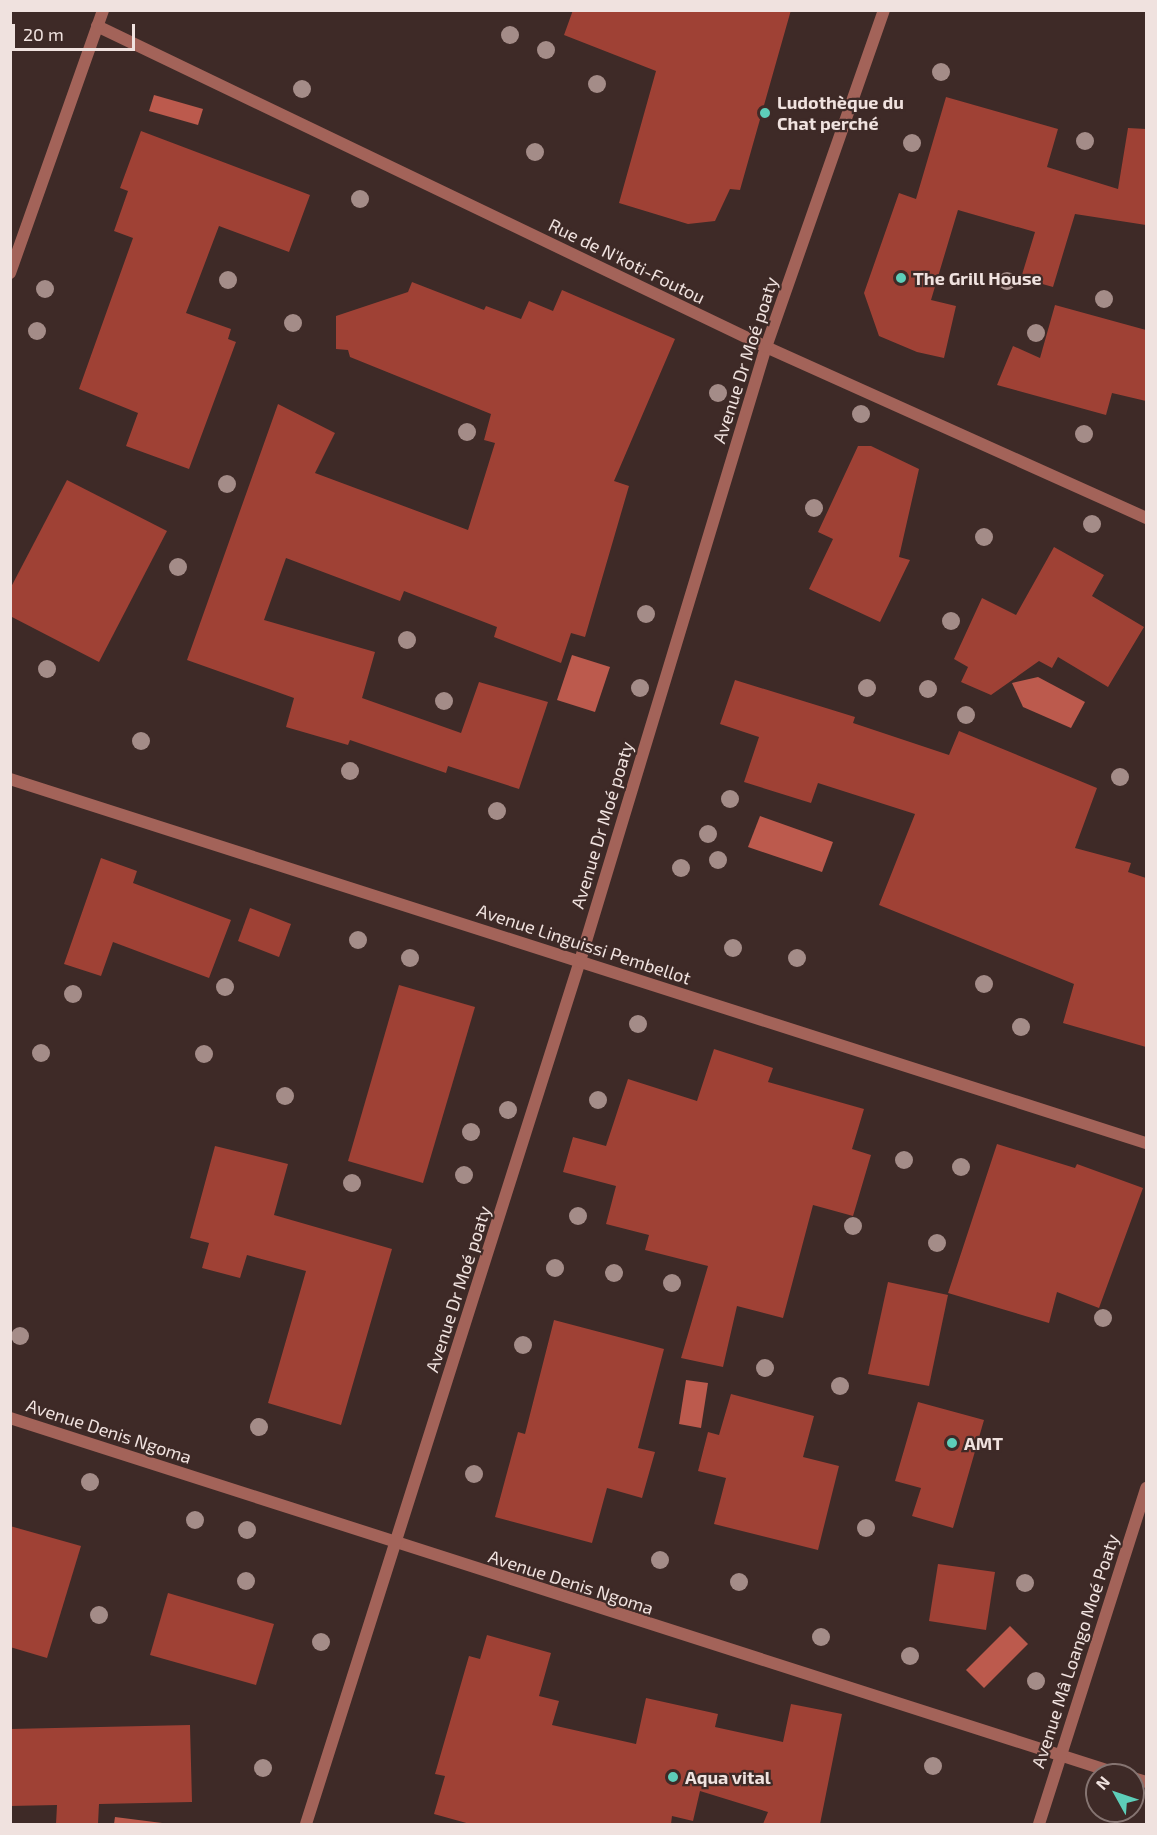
<!DOCTYPE html>
<html>
<head>
<meta charset="utf-8">
<style>
  body { margin:0 }
  #map { position:relative; width:1157px; height:1835px; overflow:hidden; background:#3e2a27; font-family:"Exo 2",sans-serif }
  div>[style] { position:absolute }
  [style*='--x'] { left:calc(var(--x)*1px); top:calc(var(--y)*1px); width:calc(var(--w)*1px); rotate:calc(var(--a)*1deg) }
  .water>* { inset:0; background:#bc5a4d }
  .building>* { inset:0; background:#9f4135 }
  .minor>* { height:12px; margin:-6px; padding:0 6px; transform-origin:6px; border-radius:6px; background:#a36359 }
  .tertiary>* { height:12px; margin:-6px; padding:0 6px; transform-origin:6px; border-radius:6px; background:#a36359 }
  .trees>* { width:18px; height:18px; margin:-9px; border-radius:50%; background:#a48c88 }
  .dots>* { width:16px; height:16px; translate:-50% -50%; box-sizing:border-box; border:3px solid #3e2a27; border-radius:50% }
  span { translate:-50% -50%; white-space:nowrap; text-align:center; line-height:1.15; -webkit-text-stroke:4.5px #3e2a27; paint-order:stroke }
  .poi-label { font-size:18px; color:#f0e2df; font-weight:700 }
  .left { translate:0 -50%; text-align:left }
  .street-label { font-size:18px; color:#f0e2df }
  .frame { position:absolute; inset:0; border:12px solid #f0e2df; pointer-events:none }
  .north { position:absolute; left:1085px; top:1763px; width:60px; height:60px; box-sizing:border-box; background:#3e2a27; border:2px solid #857471; border-radius:50%; rotate:310deg; font-size:16px; font-weight:700; line-height:24px; text-align:center; color:#f0e2df }
  .north::after { content:''; display:block; margin:auto; width:21px; height:27px; background:#5dceb9; clip-path:polygon(50% 0,100% 100%,50% 72%,0 100%) }
  .scale { position:absolute; left:12px; top:24px; width:123px; height:27px; box-sizing:border-box; border:3px solid #f0e2df; border-top:0; padding-left:8px; font-size:18px; line-height:21px; white-space:nowrap; color:#f0e2df; -webkit-text-stroke:4px #3e2a27; paint-order:stroke }
</style>
</head>
<body>
<div id="map">
  <div class="water">
    <div style="clip-path:polygon(154px 95px,203px 109px,198px 125px,149px 111px)"></div>
    <div style="clip-path:polygon(572px 655px,610px 667px,595px 712px,557px 700px)"></div>
    <div style="clip-path:polygon(1038px 677px,1085px 702px,1071px 728px,1023px 707px,1012px 683px)"></div>
    <div style="clip-path:polygon(760px 816px,833px 842px,822px 872px,748px 847px)"></div>
    <div style="clip-path:polygon(686px 1380px,708px 1383px,701px 1428px,679px 1424px)"></div>
    <div style="clip-path:polygon(1010px 1626px,1028px 1644px,984px 1688px,966px 1670px)"></div>
    <div style="clip-path:polygon(115px 1817px,170px 1824px,114px 1824px)"></div>
  </div>
  <div class="building">
    <div style="clip-path:polygon(573px 10px,791px 10px,740px 190px,730px 189px,715px 221px,688px 224px,619px 203px,656px 71px,564px 35px)"></div>
    <div style="clip-path:polygon(946px 97px,1058px 129px,1047px 167px,1118px 189px,1128px 128px,1146px 129px,1146px 225px,1075px 214px,1053px 287px,1021px 278px,1035px 232px,958px 210px,931px 300px,956px 306px,944px 358px,917px 352px,879px 336px,864px 293px,899px 193px,916px 199px)"></div>
    <div style="clip-path:polygon(141px 131px,310px 195px,289px 252px,219px 226px,186px 313px,231px 329px,228px 339px,236px 342px,189px 469px,126px 446px,138px 413px,79px 389px,133px 238px,114px 231px,128px 191px,120px 188px)"></div>
    <div style="clip-path:polygon(412px 282px,484px 310px,486px 306px,521px 319px,529px 301px,553px 311px,562px 290px,675px 339px,614px 481px,629px 486px,585px 637px,571px 633px,561px 663px,494px 637px,497px 627px,404px 591px,400px 601px,286px 558px,264px 620px,375px 652px,362px 698px,461px 733px,479px 682px,548px 702px,519px 789px,448px 766px,446px 773px,350px 740px,348px 745px,286px 727px,294px 698px,187px 660px,278px 404px,335px 433px,315px 473px,468px 530px,495px 443px,484px 440px,491px 414px,350px 357px,348px 350px,336px 349px,336px 316px,408px 292px)"></div>
    <div style="clip-path:polygon(1055px 305px,1146px 330px,1146px 401px,1112px 393px,1106px 415px,997px 385px,1013px 346px,1040px 358px)"></div>
    <div style="clip-path:polygon(858px 446px,871px 446px,919px 469px,899px 557px,910px 560px,880px 622px,809px 589px,833px 539px,818px 532px)"></div>
    <div style="clip-path:polygon(67px 480px,167px 531px,99px 662px,10px 616px,10px 589px)"></div>
    <div style="clip-path:polygon(1054px 547px,1104px 575px,1092px 596px,1144px 627px,1108px 687px,1058px 657px,1052px 668px,1039px 661px,991px 695px,961px 682px,968px 667px,954px 659px,982px 598px,1016px 615px)"></div>
    <div style="clip-path:polygon(735px 680px,855px 717px,853px 723px,949px 755px,959px 731px,1097px 788px,1075px 848px,1131px 863px,1128px 872px,1146px 878px,1146px 1047px,1063px 1023px,1074px 984px,879px 905px,915px 814px,818px 783px,811px 803px,744px 782px,759px 737px,720px 724px)"></div>
    <div style="clip-path:polygon(101px 858px,137px 871px,133px 883px,231px 920px,209px 978px,113px 942px,101px 976px,64px 964px)"></div>
    <div style="clip-path:polygon(250px 908px,291px 924px,279px 957px,238px 941px)"></div>
    <div style="clip-path:polygon(399px 985px,475px 1007px,423px 1183px,348px 1161px)"></div>
    <div style="clip-path:polygon(714px 1049px,773px 1068px,768px 1082px,864px 1109px,852px 1149px,871px 1155px,853px 1216px,813px 1205px,783px 1318px,737px 1306px,723px 1367px,681px 1358px,708px 1266px,645px 1250px,649px 1235px,606px 1224px,616px 1186px,563px 1172px,573px 1137px,606px 1146px,628px 1079px,697px 1101px)"></div>
    <div style="clip-path:polygon(997px 1144px,1075px 1168px,1077px 1164px,1143px 1188px,1099px 1308px,1057px 1292px,1049px 1323px,948px 1293px)"></div>
    <div style="clip-path:polygon(215px 1146px,288px 1164px,274px 1215px,392px 1249px,341px 1425px,268px 1403px,306px 1271px,247px 1255px,240px 1278px,202px 1268px,209px 1243px,190px 1238px)"></div>
    <div style="clip-path:polygon(888px 1282px,948px 1295px,929px 1386px,868px 1374px)"></div>
    <div style="clip-path:polygon(554px 1320px,664px 1349px,638px 1448px,655px 1452px,642px 1498px,607px 1488px,592px 1543px,495px 1517px,518px 1432px,525px 1434px)"></div>
    <div style="clip-path:polygon(731px 1394px,814px 1416px,803px 1457px,839px 1466px,818px 1550px,714px 1524px,726px 1478px,698px 1471px,708px 1432px,719px 1435px)"></div>
    <div style="clip-path:polygon(918px 1402px,984px 1420px,953px 1528px,912px 1516px,921px 1488px,895px 1481px)"></div>
    <div style="clip-path:polygon(10px 1526px,81px 1546px,47px 1658px,10px 1647px)"></div>
    <div style="clip-path:polygon(938px 1564px,995px 1572px,986px 1630px,929px 1621px)"></div>
    <div style="clip-path:polygon(168px 1593px,274px 1624px,256px 1685px,150px 1655px)"></div>
    <div style="clip-path:polygon(487px 1635px,551px 1653px,539px 1696px,559px 1701px,552px 1725px,636px 1744px,646px 1698px,718px 1714px,715px 1727px,783px 1742px,791px 1704px,842px 1714px,820px 1824px,763px 1824px,768px 1812px,700px 1791px,693px 1821px,672px 1816px,671px 1824px,470px 1824px,434px 1814px,445px 1776px,435px 1774px,469px 1656px,480px 1659px)"></div>
    <div style="clip-path:polygon(190px 1725px,192px 1802px,99px 1804px,98px 1824px,56px 1824px,57px 1805px,10px 1806px,10px 1729px)"></div>
  </div>
  <div class="minor">
    <div style="--x:97;--y:26;--w:742;--a:25.63"></div>
    <div style="--x:766;--y:347;--w:417;--a:24.2"></div>
    <div style="--x:10;--y:273;--w:279;--a:-70.5"></div>
    <div style="--x:10;--y:1418;--w:1168;--a:17.8"></div>
    <div style="--x:1133;--y:1778;--w:14;--a:17"></div>
    <div style="--x:306;--y:1824;--w:905;--a:-72.39"></div>
    <div style="--x:580;--y:961;--w:642;--a:-73.15"></div>
    <div style="--x:766;--y:347;--w:357;--a:-70.7"></div>
    <div style="--x:1039;--y:1824;--w:353;--a:-72.3"></div>
  </div>
  <div class="tertiary">
    <div style="--x:10;--y:779;--w:1193;--a:17.77"></div>
  </div>
  <div class="trees">
    <div style="left:510px;top:35px"></div>
    <div style="left:546px;top:50px"></div>
    <div style="left:941px;top:72px"></div>
    <div style="left:597px;top:84px"></div>
    <div style="left:302px;top:89px"></div>
    <div style="left:1085px;top:141px"></div>
    <div style="left:912px;top:143px"></div>
    <div style="left:535px;top:152px"></div>
    <div style="left:360px;top:199px"></div>
    <div style="left:228px;top:280px"></div>
    <div style="left:1007px;top:281px"></div>
    <div style="left:45px;top:289px"></div>
    <div style="left:1104px;top:299px"></div>
    <div style="left:293px;top:323px"></div>
    <div style="left:37px;top:331px"></div>
    <div style="left:1036px;top:333px"></div>
    <div style="left:718px;top:393px"></div>
    <div style="left:861px;top:414px"></div>
    <div style="left:467px;top:432px"></div>
    <div style="left:1084px;top:434px"></div>
    <div style="left:227px;top:484px"></div>
    <div style="left:814px;top:508px"></div>
    <div style="left:1092px;top:524px"></div>
    <div style="left:984px;top:537px"></div>
    <div style="left:178px;top:567px"></div>
    <div style="left:646px;top:614px"></div>
    <div style="left:951px;top:621px"></div>
    <div style="left:407px;top:640px"></div>
    <div style="left:47px;top:669px"></div>
    <div style="left:640px;top:688px"></div>
    <div style="left:867px;top:688px"></div>
    <div style="left:928px;top:689px"></div>
    <div style="left:444px;top:701px"></div>
    <div style="left:966px;top:715px"></div>
    <div style="left:141px;top:741px"></div>
    <div style="left:350px;top:771px"></div>
    <div style="left:1120px;top:777px"></div>
    <div style="left:730px;top:799px"></div>
    <div style="left:497px;top:811px"></div>
    <div style="left:708px;top:834px"></div>
    <div style="left:718px;top:860px"></div>
    <div style="left:681px;top:868px"></div>
    <div style="left:358px;top:940px"></div>
    <div style="left:733px;top:948px"></div>
    <div style="left:410px;top:958px"></div>
    <div style="left:797px;top:958px"></div>
    <div style="left:984px;top:984px"></div>
    <div style="left:225px;top:987px"></div>
    <div style="left:73px;top:994px"></div>
    <div style="left:638px;top:1024px"></div>
    <div style="left:1021px;top:1027px"></div>
    <div style="left:41px;top:1053px"></div>
    <div style="left:204px;top:1054px"></div>
    <div style="left:285px;top:1096px"></div>
    <div style="left:598px;top:1100px"></div>
    <div style="left:508px;top:1110px"></div>
    <div style="left:471px;top:1132px"></div>
    <div style="left:904px;top:1160px"></div>
    <div style="left:961px;top:1167px"></div>
    <div style="left:464px;top:1175px"></div>
    <div style="left:352px;top:1183px"></div>
    <div style="left:578px;top:1216px"></div>
    <div style="left:853px;top:1226px"></div>
    <div style="left:937px;top:1243px"></div>
    <div style="left:555px;top:1268px"></div>
    <div style="left:614px;top:1273px"></div>
    <div style="left:672px;top:1283px"></div>
    <div style="left:1103px;top:1318px"></div>
    <div style="left:20px;top:1336px"></div>
    <div style="left:523px;top:1345px"></div>
    <div style="left:765px;top:1368px"></div>
    <div style="left:840px;top:1386px"></div>
    <div style="left:259px;top:1427px"></div>
    <div style="left:474px;top:1474px"></div>
    <div style="left:90px;top:1482px"></div>
    <div style="left:195px;top:1520px"></div>
    <div style="left:866px;top:1528px"></div>
    <div style="left:247px;top:1530px"></div>
    <div style="left:660px;top:1560px"></div>
    <div style="left:246px;top:1581px"></div>
    <div style="left:739px;top:1582px"></div>
    <div style="left:1025px;top:1583px"></div>
    <div style="left:99px;top:1615px"></div>
    <div style="left:821px;top:1637px"></div>
    <div style="left:321px;top:1642px"></div>
    <div style="left:910px;top:1656px"></div>
    <div style="left:1036px;top:1681px"></div>
    <div style="left:933px;top:1766px"></div>
    <div style="left:263px;top:1768px"></div>
  </div>
  <div class="dots">
    <div style="left:765px;top:113px;background:#5dceb9"></div>
    <div style="left:901px;top:278px;background:#5dceb9"></div>
    <div style="left:952px;top:1443px;background:#5dceb9"></div>
    <div style="left:673px;top:1777px;background:#5dceb9"></div>
  </div>
  <div class="poi-label">
    <span class="left" style="left:777px;top:113px">Ludothèque du<br>Chat perché</span>
    <span class="left" style="left:913px;top:278px">The Grill House</span>
    <span class="left" style="left:964px;top:1443px">AMT</span>
    <span class="left" style="left:685px;top:1777px">Aqua vital</span>
  </div>
  <div class="street-label">
    <span style="left:627px;top:261px;rotate:26deg">Rue de N'koti-Foutou</span>
    <span style="left:745px;top:360px;rotate:-72deg">Avenue Dr Moé poaty</span>
    <span style="left:602px;top:825px;rotate:-73deg">Avenue Dr Moé poaty</span>
    <span style="left:584px;top:944px;rotate:18deg">Avenue Linguissi Pembellot</span>
    <span style="left:458px;top:1289px;rotate:-72deg">Avenue Dr Moé poaty</span>
    <span style="left:109px;top:1431px;rotate:18deg">Avenue Denis Ngoma</span>
    <span style="left:571px;top:1582px;rotate:18deg">Avenue Denis Ngoma</span>
    <span style="left:1075px;top:1651px;rotate:-72deg">Avenue Mâ Loango Moé Poaty</span>
  </div>
  <div class="frame"></div>
  <div class="north">N</div>
  <div class="scale">20 m</div>
</div>
</body>
</html>
